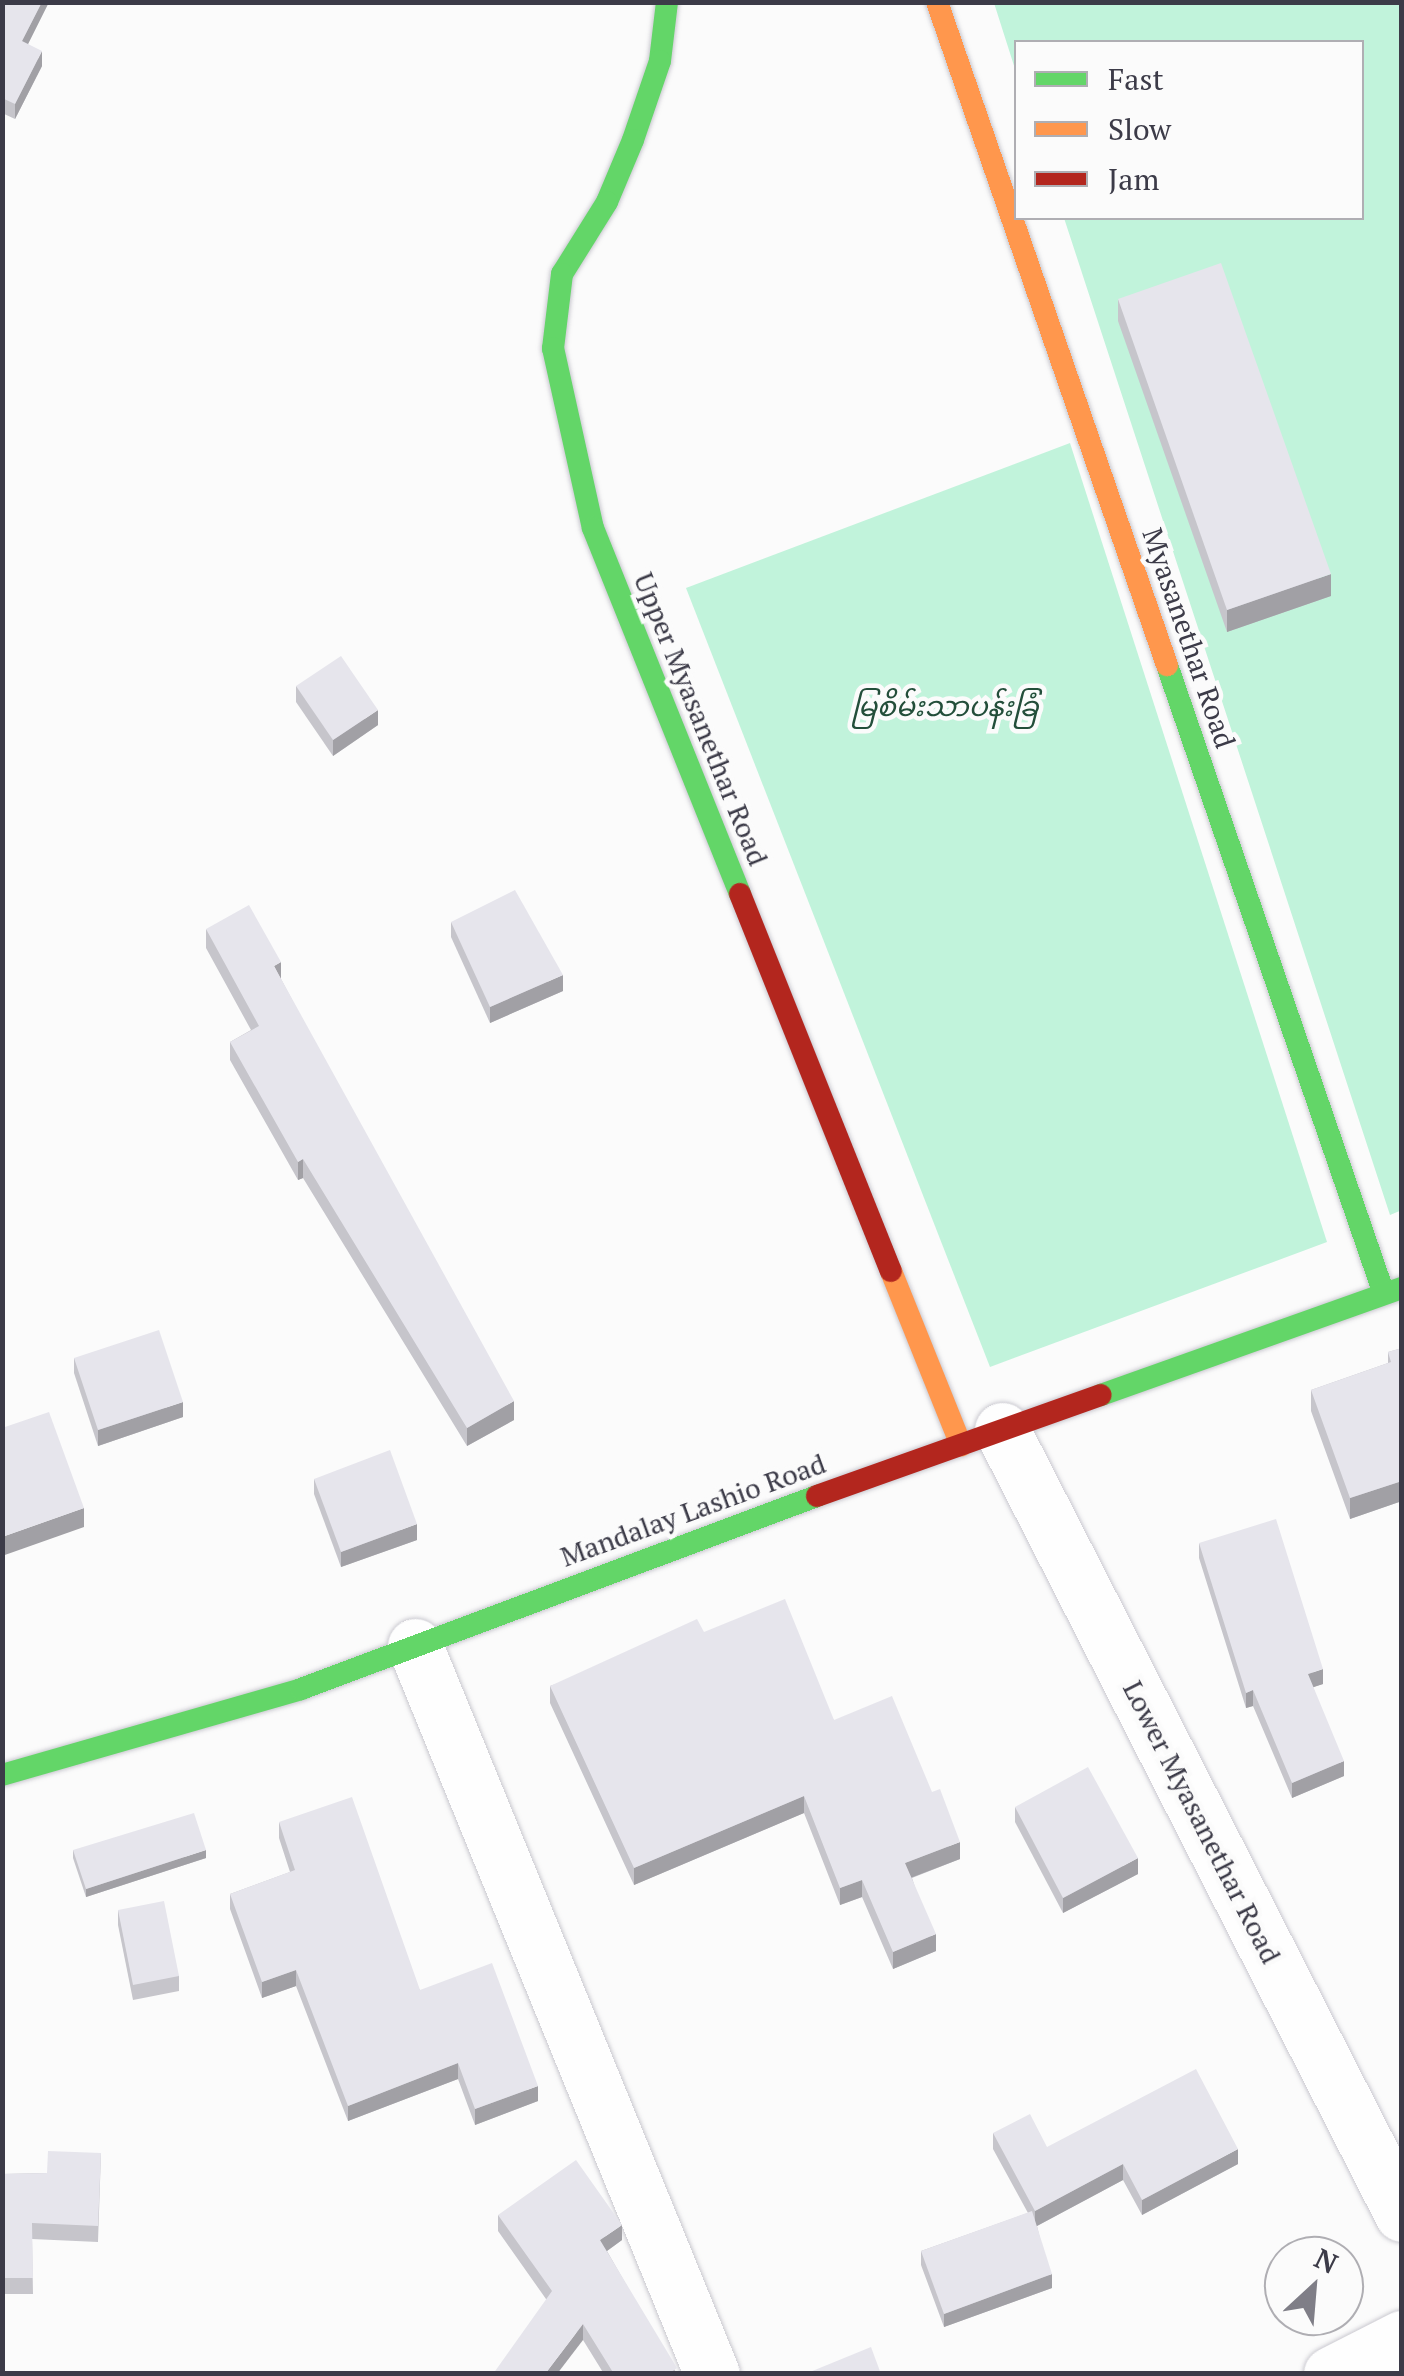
<!DOCTYPE html>
<html>
<head>
<meta charset="utf-8">
<style>
  body { margin:0 }
  #map { position:relative; width:1404px; height:2376px; overflow:hidden; background:#fbfbfb; font-family:"PT Serif","Noto Sans Myanmar",serif }
  div>[style] { position:absolute }
  [style*='--x'] { left:calc(var(--x)*1px); top:calc(var(--y)*1px); width:calc(var(--w)*1px); rotate:calc(var(--a)*1deg) }
  .green>* { inset:0; background:#c1f3db }
  .roads { filter:drop-shadow(0 0 2px #cac9d0) drop-shadow(0 0 2px #cac9d0) }
  .street>* { height:55px; margin:-27.5px; padding:0 27.5px; transform-origin:27.5px; border-radius:27.5px; background:#fefefe }
  .fast>* { height:22px; margin:-11px; padding:0 11px; transform-origin:11px; border-radius:11px; background:#63d668 }
  .slow>* { height:22px; margin:-11px; padding:0 11px; transform-origin:11px; border-radius:11px; background:#ff974d }
  .jam>* { height:22px; margin:-11px; padding:0 11px; transform-origin:11px; border-radius:11px; background:#b3261e }
  .wall>* { inset:0; background:#c6c5cb }
  .shaded-wall>* { inset:0; background:#a1a0a5 }
  .building>* { inset:0; background:#e6e5ec }
  span { translate:-50% -50%; white-space:nowrap; text-align:center; line-height:1.15; -webkit-text-stroke:9px #fbfbfb; paint-order:stroke }
  .street-label { font-size:28px; color:#3c3b48 }
  .park-label { font-size:28px; color:#234e3a; font-style:italic }
  .frame { position:absolute; inset:0; border:5px solid #3c3b48; pointer-events:none }
  .legend { position:absolute; left:1014px; top:40px; width:350px; height:180px; box-sizing:border-box; background:#fbfbfb; border:2px solid #afaeb3; margin:0; padding:12px 18px; list-style:none; font-size:30px; color:#3c3b48 }
  .legend li { display:flex; align-items:center; gap:20px; height:50px }
  .legend b { width:50px; border:2px solid #afaeb3 }
  .north { position:absolute; left:1264px; top:2236px; width:100px; height:100px; box-sizing:border-box; background:#fbfbfb; border:2px solid #afaeb3; border-radius:50%; rotate:26deg; font-size:28px; font-weight:700; line-height:40px; text-align:center; color:#3c3b48 }
  .north::after { content:''; display:block; margin:auto; width:35px; height:45px; background:#7f7e87; clip-path:polygon(50% 0,100% 100%,50% 72%,0 100%) }
</style>
</head>
<body>
<div id="map">
  <div class="green">
    <div style="clip-path:polygon(994px 3px,1401px 3px,1402px 1210px,1390px 1215px,1064px 218px,1362px 218px,1362px 42px,1016px 42px,1016px 72px)"></div>
    <div style="clip-path:polygon(1070px 443px,1327px 1242px,990px 1367px,686px 588px)"></div>
  </div>
  <div class="roads">
    <div class="street">
      <div style="--x:1002;--y:1430;--w:880;--a:62.97"></div>
      <div style="--x:415;--y:1646;--w:786;--a:67.81"></div>
      <div style="--x:1331;--y:2374;--w:80;--a:-26.9"></div>
    </div>
    <div class="fast">
      <div style="--x:667;--y:2;--w:59;--a:96.8"></div>
      <div style="--x:660;--y:61;--w:83;--a:108.9"></div>
      <div style="--x:633;--y:140;--w:67;--a:112.8"></div>
      <div style="--x:607;--y:202;--w:85;--a:122"></div>
      <div style="--x:562;--y:274;--w:75;--a:96.9"></div>
      <div style="--x:553;--y:348;--w:184;--a:77.5"></div>
      <div style="--x:593;--y:528;--w:394;--a:68.1"></div>
      <div style="--x:1167;--y:665;--w:665;--a:70.97"></div>
      <div style="--x:1101;--y:1395;--w:319;--a:-19.6"></div>
      <div style="--x:2;--y:1775;--w:311;--a:-16"></div>
      <div style="--x:301;--y:1689;--w:551;--a:-20.51"></div>
    </div>
    <div class="slow">
      <div style="--x:937;--y:2;--w:702;--a:70.87"></div>
      <div style="--x:891;--y:1271;--w:188;--a:68.1"></div>
    </div>
    <div class="jam">
      <div style="--x:740;--y:894;--w:406;--a:68.2"></div>
      <div style="--x:817;--y:1496;--w:301;--a:-19.6"></div>
    </div>
  </div>
  <div class="wall">
    <div style="clip-path:polygon(2px 2px,49px 2px,28px 44px,42px 66px,15px 119px,2px 113px)"></div>
    <div style="clip-path:polygon(1118px 299px,1331px 596px,1227px 632px,1118px 321px)"></div>
    <div style="clip-path:polygon(296px 686px,378px 725px,333px 756px,296px 702px)"></div>
    <div style="clip-path:polygon(451px 922px,563px 991px,490px 1023px,451px 937px)"></div>
    <div style="clip-path:polygon(206px 929px,281px 979px,514px 1420px,467px 1446px,303px 1178px,298px 1180px,230px 1060px,230px 1042px,251px 1030px,206px 948px)"></div>
    <div style="clip-path:polygon(1402px 1348px,1402px 1501px,1350px 1519px,1311px 1411px,1311px 1390px,1388px 1363px,1388px 1352px)"></div>
    <div style="clip-path:polygon(74px 1358px,183px 1417px,98px 1446px,74px 1373px)"></div>
    <div style="clip-path:polygon(314px 1479px,417px 1540px,341px 1567px,314px 1494px)"></div>
    <div style="clip-path:polygon(1199px 1543px,1323px 1684px,1313px 1687px,1344px 1776px,1292px 1798px,1253px 1706px,1246px 1708px,1199px 1558px)"></div>
    <div style="clip-path:polygon(704px 1632px,834px 1720px,960px 1859px,912px 1878px,936px 1951px,893px 1969px,862px 1897px,840px 1905px,804px 1813px,634px 1885px,550px 1703px,550px 1686px)"></div>
    <div style="clip-path:polygon(1015px 1807px,1138px 1874px,1063px 1913px,1015px 1822px)"></div>
    <div style="clip-path:polygon(279px 1822px,420px 1990px,538px 2101px,475px 2125px,458px 2079px,348px 2121px,296px 1986px,262px 1998px,230px 1909px,230px 1894px,290px 1872px,279px 1838px)"></div>
    <div style="clip-path:polygon(73px 1850px,206px 1858px,86px 1897px,73px 1858px)"></div>
    <div style="clip-path:polygon(118px 1910px,179px 1976px,179px 1991px,133px 2000px,118px 1925px)"></div>
    <div style="clip-path:polygon(993px 2133px,1047px 2147px,1238px 2164px,1142px 2215px,1123px 2180px,1037px 2226px,1052px 2288px,944px 2327px,921px 2265px,921px 2251px,1028px 2213px,993px 2149px)"></div>
    <div style="clip-path:polygon(101px 2153px,98px 2242px,32px 2239px,33px 2294px,2px 2294px,2px 2174px,47px 2173px)"></div>
    <div style="clip-path:polygon(498px 2215px,622px 2240px,607px 2251px,677px 2374px,604px 2374px,583px 2340px,546px 2299px,498px 2231px)"></div>
  </div>
  <div class="shaded-wall">
    <div style="clip-path:polygon(42px 2px,49px 2px,22px 56px,22px 41px)"></div>
    <div style="clip-path:polygon(42px 51px,42px 66px,15px 119px,15px 104px)"></div>
    <div style="clip-path:polygon(1331px 574px,1331px 596px,1227px 632px,1227px 610px)"></div>
    <div style="clip-path:polygon(378px 710px,378px 725px,333px 756px,333px 740px)"></div>
    <div style="clip-path:polygon(281px 962px,281px 980px,274px 966px)"></div>
    <div style="clip-path:polygon(563px 975px,563px 991px,490px 1023px,490px 1007px)"></div>
    <div style="clip-path:polygon(303px 1159px,303px 1178px,298px 1180px,298px 1162px)"></div>
    <div style="clip-path:polygon(514px 1401px,514px 1420px,467px 1446px,467px 1428px)"></div>
    <div style="clip-path:polygon(183px 1402px,183px 1417px,98px 1446px,98px 1430px)"></div>
    <div style="clip-path:polygon(1402px 1481px,1402px 1501px,1350px 1519px,1350px 1498px)"></div>
    <div style="clip-path:polygon(84px 1508px,84px 1527px,2px 1556px,2px 1537px)"></div>
    <div style="clip-path:polygon(417px 1524px,417px 1540px,341px 1567px,341px 1552px)"></div>
    <div style="clip-path:polygon(1323px 1669px,1323px 1684px,1308px 1689px,1308px 1674px)"></div>
    <div style="clip-path:polygon(1253px 1690px,1253px 1706px,1246px 1708px,1246px 1693px)"></div>
    <div style="clip-path:polygon(1344px 1761px,1344px 1776px,1292px 1798px,1292px 1783px)"></div>
    <div style="clip-path:polygon(804px 1796px,804px 1813px,634px 1885px,634px 1868px)"></div>
    <div style="clip-path:polygon(960px 1842px,960px 1859px,905px 1880px,905px 1863px)"></div>
    <div style="clip-path:polygon(206px 1850px,206px 1858px,86px 1897px,86px 1889px)"></div>
    <div style="clip-path:polygon(1138px 1858px,1138px 1874px,1063px 1913px,1063px 1898px)"></div>
    <div style="clip-path:polygon(862px 1880px,862px 1897px,840px 1905px,840px 1888px)"></div>
    <div style="clip-path:polygon(936px 1934px,936px 1951px,893px 1969px,893px 1952px)"></div>
    <div style="clip-path:polygon(296px 1970px,296px 1986px,262px 1998px,262px 1982px)"></div>
    <div style="clip-path:polygon(458px 2063px,458px 2079px,348px 2121px,348px 2106px)"></div>
    <div style="clip-path:polygon(538px 2086px,538px 2101px,475px 2125px,475px 2109px)"></div>
    <div style="clip-path:polygon(1238px 2149px,1238px 2164px,1142px 2215px,1142px 2200px)"></div>
    <div style="clip-path:polygon(1123px 2164px,1123px 2180px,1035px 2227px,1035px 2211px)"></div>
    <div style="clip-path:polygon(622px 2225px,622px 2240px,600px 2256px,600px 2240px)"></div>
    <div style="clip-path:polygon(1052px 2274px,1052px 2288px,944px 2327px,944px 2314px)"></div>
    <div style="clip-path:polygon(583px 2324px,583px 2340px,557px 2374px,545px 2374px)"></div>
  </div>
  <div class="building">
    <div style="clip-path:polygon(2px 2px,42px 2px,22px 41px,42px 51px,15px 104px,2px 98px)"></div>
    <div style="clip-path:polygon(1221px 263px,1331px 574px,1227px 610px,1118px 299px)"></div>
    <div style="clip-path:polygon(341px 656px,378px 710px,333px 740px,296px 686px)"></div>
    <div style="clip-path:polygon(515px 890px,563px 975px,490px 1007px,451px 922px)"></div>
    <div style="clip-path:polygon(249px 905px,281px 962px,274px 966px,514px 1401px,467px 1428px,303px 1159px,298px 1162px,230px 1042px,259px 1026px,206px 929px)"></div>
    <div style="clip-path:polygon(159px 1330px,183px 1402px,98px 1430px,74px 1358px)"></div>
    <div style="clip-path:polygon(1402px 1348px,1402px 1481px,1350px 1498px,1311px 1390px,1391px 1362px,1388px 1352px)"></div>
    <div style="clip-path:polygon(49px 1412px,84px 1508px,2px 1537px,2px 1428px)"></div>
    <div style="clip-path:polygon(390px 1450px,417px 1524px,341px 1552px,314px 1479px)"></div>
    <div style="clip-path:polygon(1276px 1519px,1323px 1669px,1308px 1674px,1344px 1761px,1292px 1783px,1253px 1690px,1246px 1693px,1199px 1543px)"></div>
    <div style="clip-path:polygon(785px 1599px,834px 1720px,892px 1696px,932px 1792px,940px 1789px,960px 1842px,905px 1863px,936px 1934px,893px 1952px,862px 1880px,840px 1888px,804px 1796px,634px 1868px,550px 1686px,697px 1619px,704px 1632px)"></div>
    <div style="clip-path:polygon(1088px 1767px,1138px 1858px,1063px 1898px,1015px 1807px)"></div>
    <div style="clip-path:polygon(352px 1797px,420px 1990px,492px 1963px,538px 2086px,475px 2109px,458px 2063px,348px 2106px,296px 1970px,262px 1982px,230px 1894px,295px 1870px,279px 1822px)"></div>
    <div style="clip-path:polygon(194px 1813px,206px 1850px,86px 1889px,73px 1850px)"></div>
    <div style="clip-path:polygon(164px 1901px,179px 1976px,133px 1985px,118px 1910px)"></div>
    <div style="clip-path:polygon(1196px 2069px,1238px 2149px,1142px 2200px,1123px 2164px,1035px 2211px,993px 2133px,1030px 2114px,1047px 2147px)"></div>
    <div style="clip-path:polygon(48px 2151px,101px 2153px,98px 2226px,32px 2223px,33px 2278px,2px 2278px,2px 2174px,47px 2173px)"></div>
    <div style="clip-path:polygon(576px 2160px,622px 2225px,600px 2240px,677px 2368px,668px 2374px,614px 2374px,583px 2324px,545px 2374px,493px 2374px,552px 2291px,498px 2215px)"></div>
    <div style="clip-path:polygon(1032px 2211px,1052px 2274px,944px 2314px,921px 2251px)"></div>
    <div style="clip-path:polygon(871px 2347px,881px 2374px,805px 2374px)"></div>
  </div>
  <div class="street-label">
    <span style="left:1189px;top:638px;rotate:71deg">Myasanethar Road</span>
    <span style="left:701px;top:719px;rotate:68deg">Upper Myasanethar Road</span>
    <span style="left:693px;top:1510px;rotate:-20deg">Mandalay Lashio Road</span>
    <span style="left:1202px;top:1822px;rotate:63deg">Lower Myasanethar Road</span>
  </div>
  <div class="park-label">
    <span style="left:945px;top:706px">မြစိမ်းသာပန်းခြံ</span>
  </div>
  <div class="frame"></div>
  <ul class="legend">
  <li><b style="height:12px;background:#63d668"></b>Fast</li>
  <li><b style="height:12px;background:#ff974d"></b>Slow</li>
  <li><b style="height:12px;background:#b3261e"></b>Jam</li>
  </ul>
  <div class="north">N</div>
</div>
</body>
</html>
